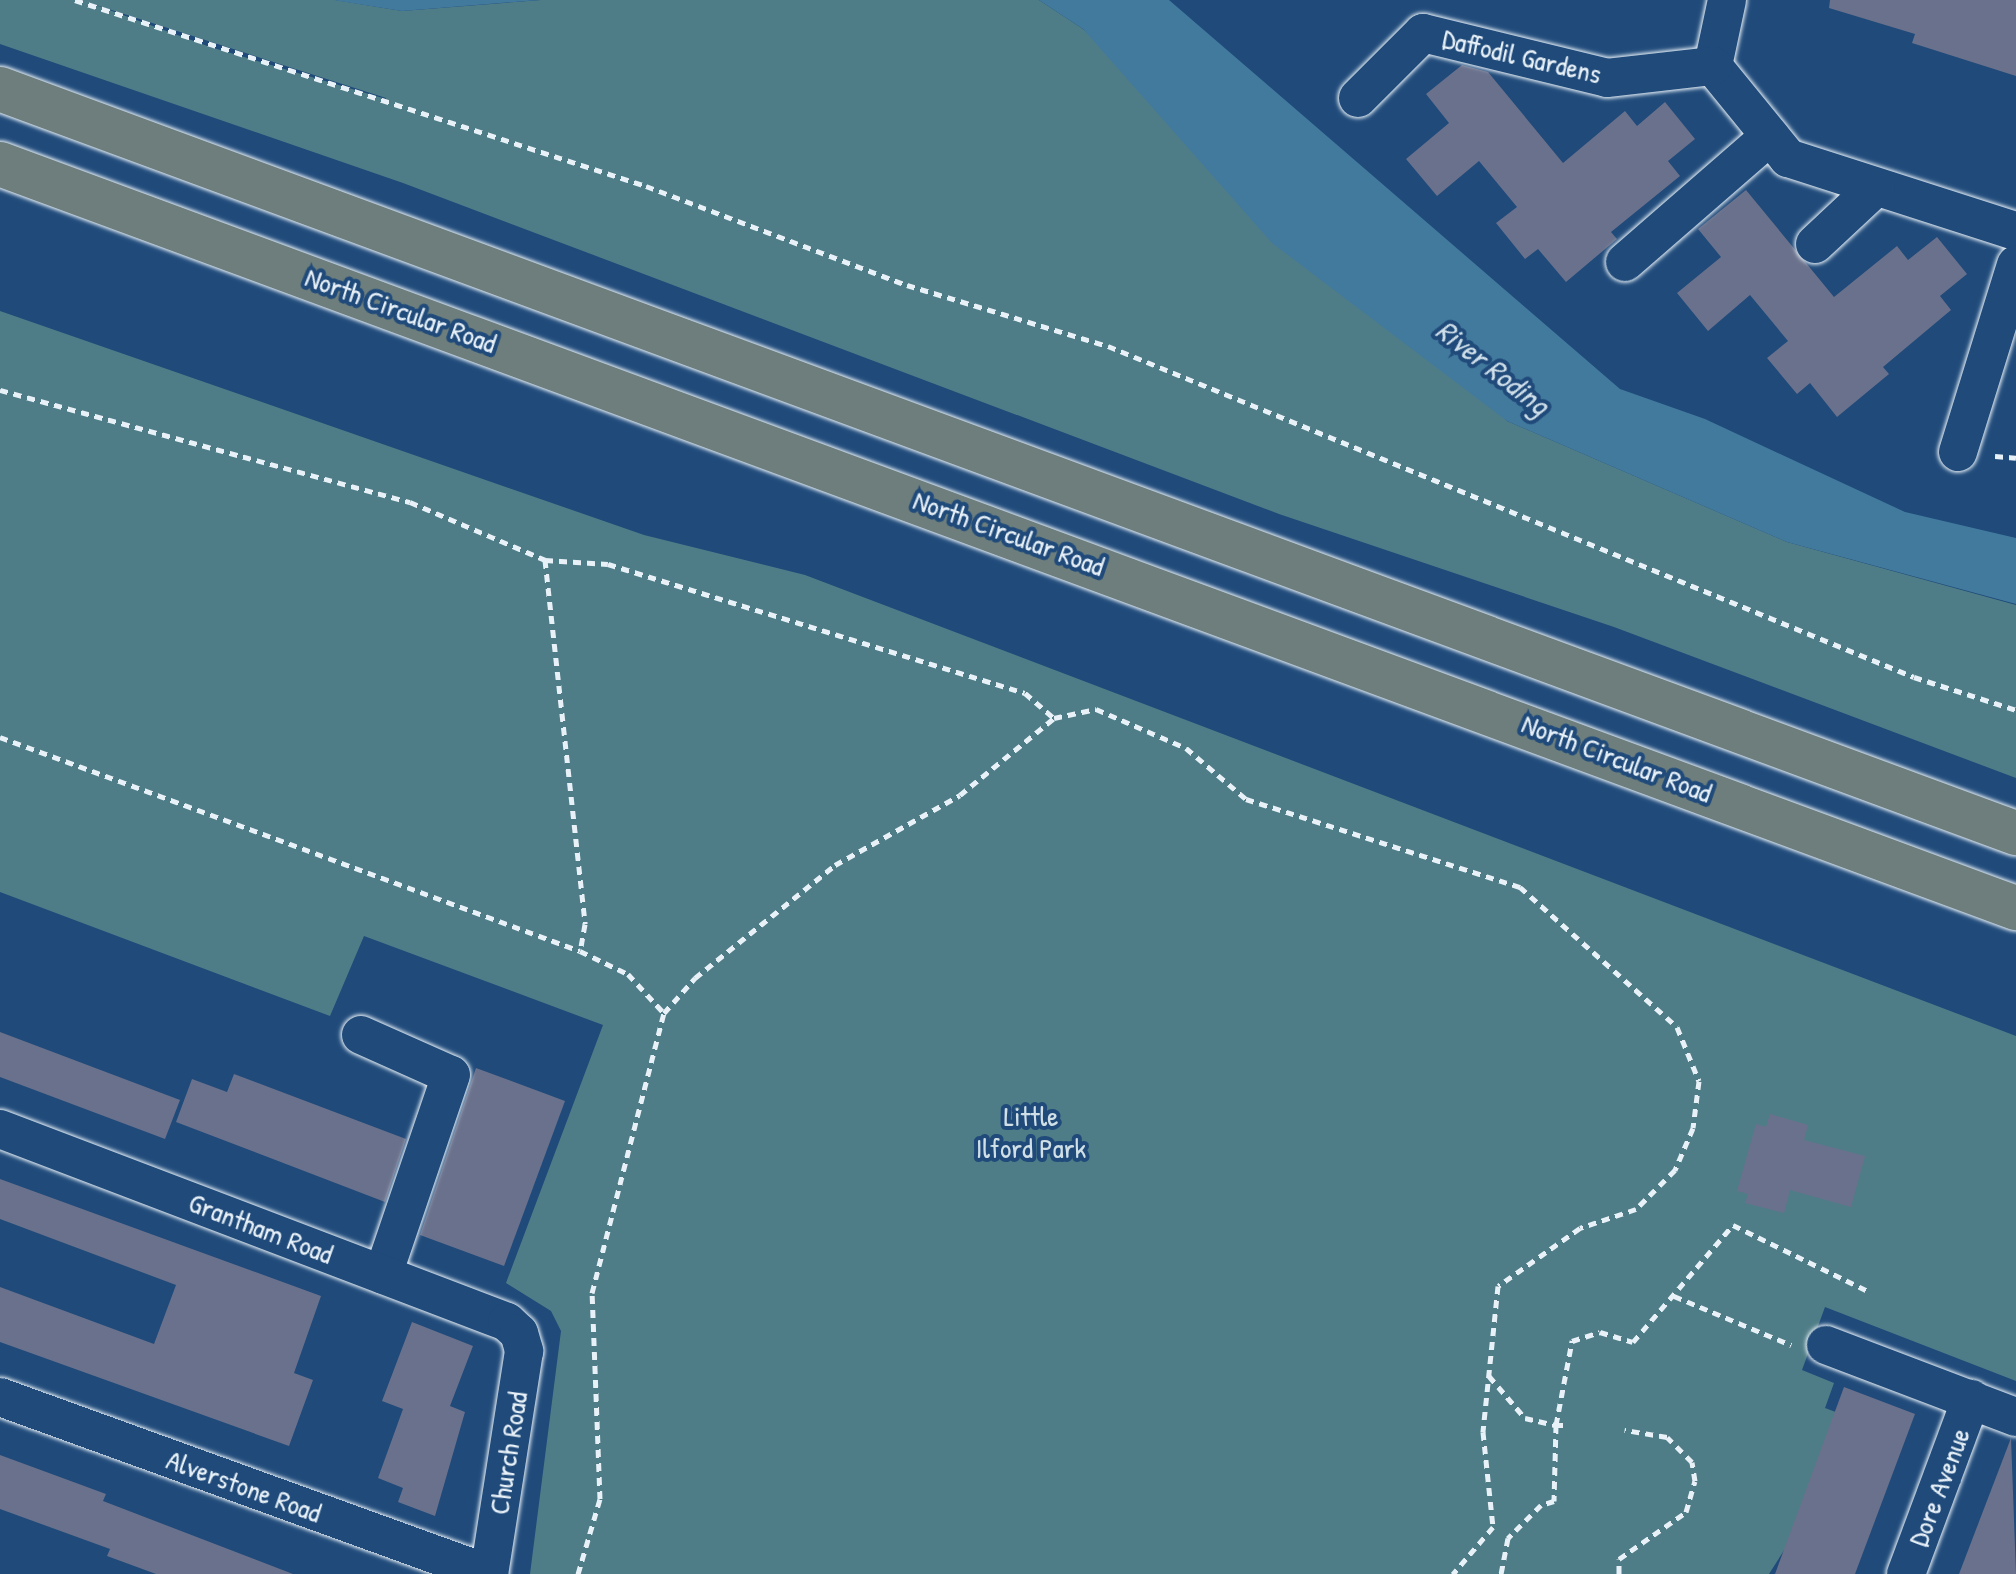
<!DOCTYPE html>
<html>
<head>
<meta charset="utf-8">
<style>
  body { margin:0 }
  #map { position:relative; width:2016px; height:1574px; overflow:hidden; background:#1f4a7a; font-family:"Patrick Hand",sans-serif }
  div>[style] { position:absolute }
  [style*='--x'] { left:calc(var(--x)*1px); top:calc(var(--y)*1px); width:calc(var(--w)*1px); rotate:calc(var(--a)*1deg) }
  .green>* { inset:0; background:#4f7d87 }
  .water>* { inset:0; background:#427a9e }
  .building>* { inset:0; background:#6a718c }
  .path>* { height:5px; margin-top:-2.5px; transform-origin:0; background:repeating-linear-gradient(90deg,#e8f1f8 0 8px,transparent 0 14px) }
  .roads { filter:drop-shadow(0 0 2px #e8f1f8) drop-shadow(0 0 2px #e8f1f8) }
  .minor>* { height:38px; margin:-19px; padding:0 19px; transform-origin:19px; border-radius:19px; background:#1f4a7a }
  .highway>* { height:44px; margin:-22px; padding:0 22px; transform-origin:22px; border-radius:22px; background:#6d7e7c }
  span { translate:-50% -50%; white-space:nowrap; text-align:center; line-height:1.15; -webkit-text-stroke:8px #1f4a7a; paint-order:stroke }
  .street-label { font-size:28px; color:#e8f1f8 }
  .park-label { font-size:28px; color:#d1e0e7 }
  .water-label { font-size:30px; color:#cfdfea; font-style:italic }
</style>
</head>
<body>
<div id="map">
  <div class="green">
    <div style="clip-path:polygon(evenodd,0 0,335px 0,402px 11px,541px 0,1039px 0,1083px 29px,1507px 421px,1787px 542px,2016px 605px,2016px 778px,1614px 627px,1279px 514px,403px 183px,0 44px,0 0,93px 4px,386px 98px,386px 99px,210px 47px,93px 4px)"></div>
    <div style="clip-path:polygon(0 311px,644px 535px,805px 575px,2016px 1036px,2016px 1381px,1825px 1307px,1802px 1370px,1834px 1383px,1825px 1408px,1865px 1423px,1769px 1574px,530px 1574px,561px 1331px,551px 1311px,506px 1283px,603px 1025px,364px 936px,330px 1016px,0 892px)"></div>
  </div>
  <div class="water">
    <div style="clip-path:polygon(333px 0,539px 0,402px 11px)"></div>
    <div style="clip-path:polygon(1039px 0,1169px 0,1620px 389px,1705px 419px,1905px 512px,2016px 538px,2016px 604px,1787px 542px,1507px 421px,1272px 243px,1083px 29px)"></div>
  </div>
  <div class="building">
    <div style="clip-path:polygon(1830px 0,2016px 0,2016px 76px,1912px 43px,1915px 34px,1829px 8px)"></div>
    <div style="clip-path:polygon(1462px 65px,1488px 72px,1563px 163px,1625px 111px,1637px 126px,1665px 102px,1695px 139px,1668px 161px,1680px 176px,1611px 232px,1617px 239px,1566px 282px,1538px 249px,1525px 259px,1496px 223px,1517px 207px,1479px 161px,1437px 196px,1406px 159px,1449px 123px,1426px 94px)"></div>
    <div style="clip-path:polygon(1746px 190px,1834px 297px,1897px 246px,1908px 260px,1937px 237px,1967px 274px,1940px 296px,1951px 310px,1883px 367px,1889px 374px,1837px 417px,1810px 383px,1797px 394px,1767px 358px,1788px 341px,1750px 295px,1708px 331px,1677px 293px,1721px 257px,1698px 229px)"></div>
    <div style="clip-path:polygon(0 1032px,180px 1100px,165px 1139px,0 1077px)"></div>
    <div style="clip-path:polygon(476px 1068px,565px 1101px,504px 1266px,420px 1235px)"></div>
    <div style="clip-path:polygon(234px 1074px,406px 1139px,385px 1202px,176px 1122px,192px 1079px,227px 1092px)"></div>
    <div style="clip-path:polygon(1770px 1114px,1808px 1125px,1804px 1140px,1865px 1156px,1851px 1207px,1790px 1190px,1784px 1213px,1745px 1203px,1748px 1194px,1737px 1191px,1756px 1124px,1766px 1127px)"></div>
    <div style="clip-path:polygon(0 1179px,321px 1296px,294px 1373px,313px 1380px,289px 1446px,0 1342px,0 1287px,154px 1344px,176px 1285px,0 1219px)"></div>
    <div style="clip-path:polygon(412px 1322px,473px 1346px,450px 1406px,465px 1412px,435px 1516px,398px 1502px,403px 1488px,378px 1478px,403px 1409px,382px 1401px)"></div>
    <div style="clip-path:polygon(1844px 1387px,1915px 1414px,1855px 1574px,1775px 1574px)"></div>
    <div style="clip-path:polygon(2011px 1438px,2016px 1574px,1959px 1574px)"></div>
    <div style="clip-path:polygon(0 1455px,106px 1494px,103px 1501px,293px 1574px,156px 1574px,107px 1556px,110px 1549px,0 1509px)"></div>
  </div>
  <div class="path">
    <div style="--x:75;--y:0;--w:601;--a:18.04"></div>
    <div style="--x:646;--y:186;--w:279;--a:20.8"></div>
    <div style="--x:907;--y:285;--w:210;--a:16.9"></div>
    <div style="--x:1108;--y:346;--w:871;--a:22.33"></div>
    <div style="--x:1914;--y:677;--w:107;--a:17.9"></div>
    <div style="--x:0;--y:390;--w:425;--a:15.3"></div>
    <div style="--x:410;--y:502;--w:147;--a:23.2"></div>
    <div style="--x:545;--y:560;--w:63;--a:3.6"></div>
    <div style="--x:608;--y:564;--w:436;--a:17.2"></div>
    <div style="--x:1025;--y:693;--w:38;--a:41"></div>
    <div style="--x:1995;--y:456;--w:21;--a:5"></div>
    <div style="--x:545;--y:560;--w:366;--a:83.7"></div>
    <div style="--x:585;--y:924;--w:27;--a:100"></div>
    <div style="--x:0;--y:737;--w:618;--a:20.25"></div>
    <div style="--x:580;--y:951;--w:53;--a:25.6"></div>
    <div style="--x:628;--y:974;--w:53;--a:47.3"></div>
    <div style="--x:1674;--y:1296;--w:127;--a:22.7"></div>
    <div style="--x:1489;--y:1376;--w:55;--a:49.4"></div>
    <div style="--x:1525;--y:1418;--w:32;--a:13"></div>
    <div style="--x:1556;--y:1425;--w:76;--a:91.5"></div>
    <div style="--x:1554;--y:1501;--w:14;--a:163"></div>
    <div style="--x:1541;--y:1505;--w:47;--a:135"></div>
    <div style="--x:1508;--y:1538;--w:37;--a:101"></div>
    <div style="--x:1563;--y:1425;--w:7;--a:180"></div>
    <div style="--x:1556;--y:1425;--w:86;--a:-79.2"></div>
    <div style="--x:1572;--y:1341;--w:29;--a:-18"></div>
    <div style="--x:1600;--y:1332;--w:34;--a:17"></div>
    <div style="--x:1633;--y:1342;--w:154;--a:-49.5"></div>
    <div style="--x:1733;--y:1225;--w:153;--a:26.1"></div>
    <div style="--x:578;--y:1574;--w:78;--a:-73.7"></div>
    <div style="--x:600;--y:1499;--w:206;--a:-92.2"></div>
    <div style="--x:592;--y:1293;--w:289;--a:-75.6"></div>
    <div style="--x:664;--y:1013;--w:47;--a:-48.5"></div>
    <div style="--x:695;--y:978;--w:180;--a:-38.9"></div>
    <div style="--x:835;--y:865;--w:143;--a:-29.2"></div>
    <div style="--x:960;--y:795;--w:122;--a:-39.3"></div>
    <div style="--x:1054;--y:718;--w:43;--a:-12.1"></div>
    <div style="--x:1096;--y:709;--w:98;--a:23.4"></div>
    <div style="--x:1186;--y:748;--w:79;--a:40.4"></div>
    <div style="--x:1246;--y:799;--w:288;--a:17.8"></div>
    <div style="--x:1520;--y:887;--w:210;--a:41.7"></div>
    <div style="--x:1677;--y:1027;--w:58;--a:67.8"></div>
    <div style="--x:1699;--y:1081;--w:47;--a:97.3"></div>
    <div style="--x:1693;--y:1128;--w:46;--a:113.2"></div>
    <div style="--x:1675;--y:1170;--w:55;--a:135"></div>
    <div style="--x:1636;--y:1209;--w:59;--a:161.3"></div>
    <div style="--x:1580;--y:1228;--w:100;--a:144.7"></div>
    <div style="--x:1498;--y:1286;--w:147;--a:95.9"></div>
    <div style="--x:1483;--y:1432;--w:96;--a:84"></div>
    <div style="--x:1493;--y:1527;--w:62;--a:130.4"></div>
    <div style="--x:1619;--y:1574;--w:15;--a:-90"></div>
    <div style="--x:1619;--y:1559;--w:82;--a:-35"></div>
    <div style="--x:1686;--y:1512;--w:32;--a:-74"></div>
    <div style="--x:1695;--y:1481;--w:19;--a:-99"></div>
    <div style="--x:1692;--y:1462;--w:35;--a:-135"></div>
    <div style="--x:1667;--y:1437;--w:43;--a:-170.5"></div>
  </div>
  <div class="roads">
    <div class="minor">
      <div style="--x:1727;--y:0;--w:67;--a:102"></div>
      <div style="--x:1713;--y:66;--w:119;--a:50.8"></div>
      <div style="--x:1788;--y:158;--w:239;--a:17.8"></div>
      <div style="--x:1358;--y:98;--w:92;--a:-45"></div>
      <div style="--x:1423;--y:33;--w:189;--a:13.7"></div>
      <div style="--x:1607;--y:78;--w:107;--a:-6.5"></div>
      <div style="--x:1815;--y:244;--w:83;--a:-43.1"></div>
      <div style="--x:1625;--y:262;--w:192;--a:-41"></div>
      <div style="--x:1958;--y:452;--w:196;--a:-72.8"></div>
      <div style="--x:361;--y:1035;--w:98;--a:24"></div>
      <div style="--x:451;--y:1075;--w:211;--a:108.8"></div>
      <div style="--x:0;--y:1129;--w:542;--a:20.84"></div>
      <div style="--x:507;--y:1322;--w:16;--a:43"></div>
      <div style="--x:519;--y:1333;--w:19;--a:74"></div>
      <div style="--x:524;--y:1351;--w:226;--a:98.9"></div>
      <div style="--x:489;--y:1574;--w:520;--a:-160.1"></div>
      <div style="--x:1826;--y:1345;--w:203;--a:20.8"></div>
      <div style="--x:1906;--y:1574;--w:187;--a:-69.6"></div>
    </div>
    <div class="highway">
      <div style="--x:0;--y:89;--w:2149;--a:20.26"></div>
      <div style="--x:0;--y:164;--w:2149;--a:20.26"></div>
    </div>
  </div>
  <div class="street-label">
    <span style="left:1522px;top:56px;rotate:13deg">Daffodil Gardens</span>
    <span style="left:401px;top:310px;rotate:20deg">North Circular Road</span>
    <span style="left:1009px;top:533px;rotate:20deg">North Circular Road</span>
    <span style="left:1617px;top:758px;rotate:21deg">North Circular Road</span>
    <span style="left:261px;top:1228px;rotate:21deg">Grantham Road</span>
    <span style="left:508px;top:1453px;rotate:-81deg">Church Road</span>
    <span style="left:244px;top:1486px;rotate:20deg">Alverstone Road</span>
    <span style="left:1939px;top:1487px;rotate:-69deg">Dore Avenue</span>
  </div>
  <div class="park-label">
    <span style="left:1031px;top:1132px">Little<br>Ilford Park</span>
  </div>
  <div class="water-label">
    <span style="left:1493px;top:367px;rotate:38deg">River Roding</span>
  </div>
</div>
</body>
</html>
